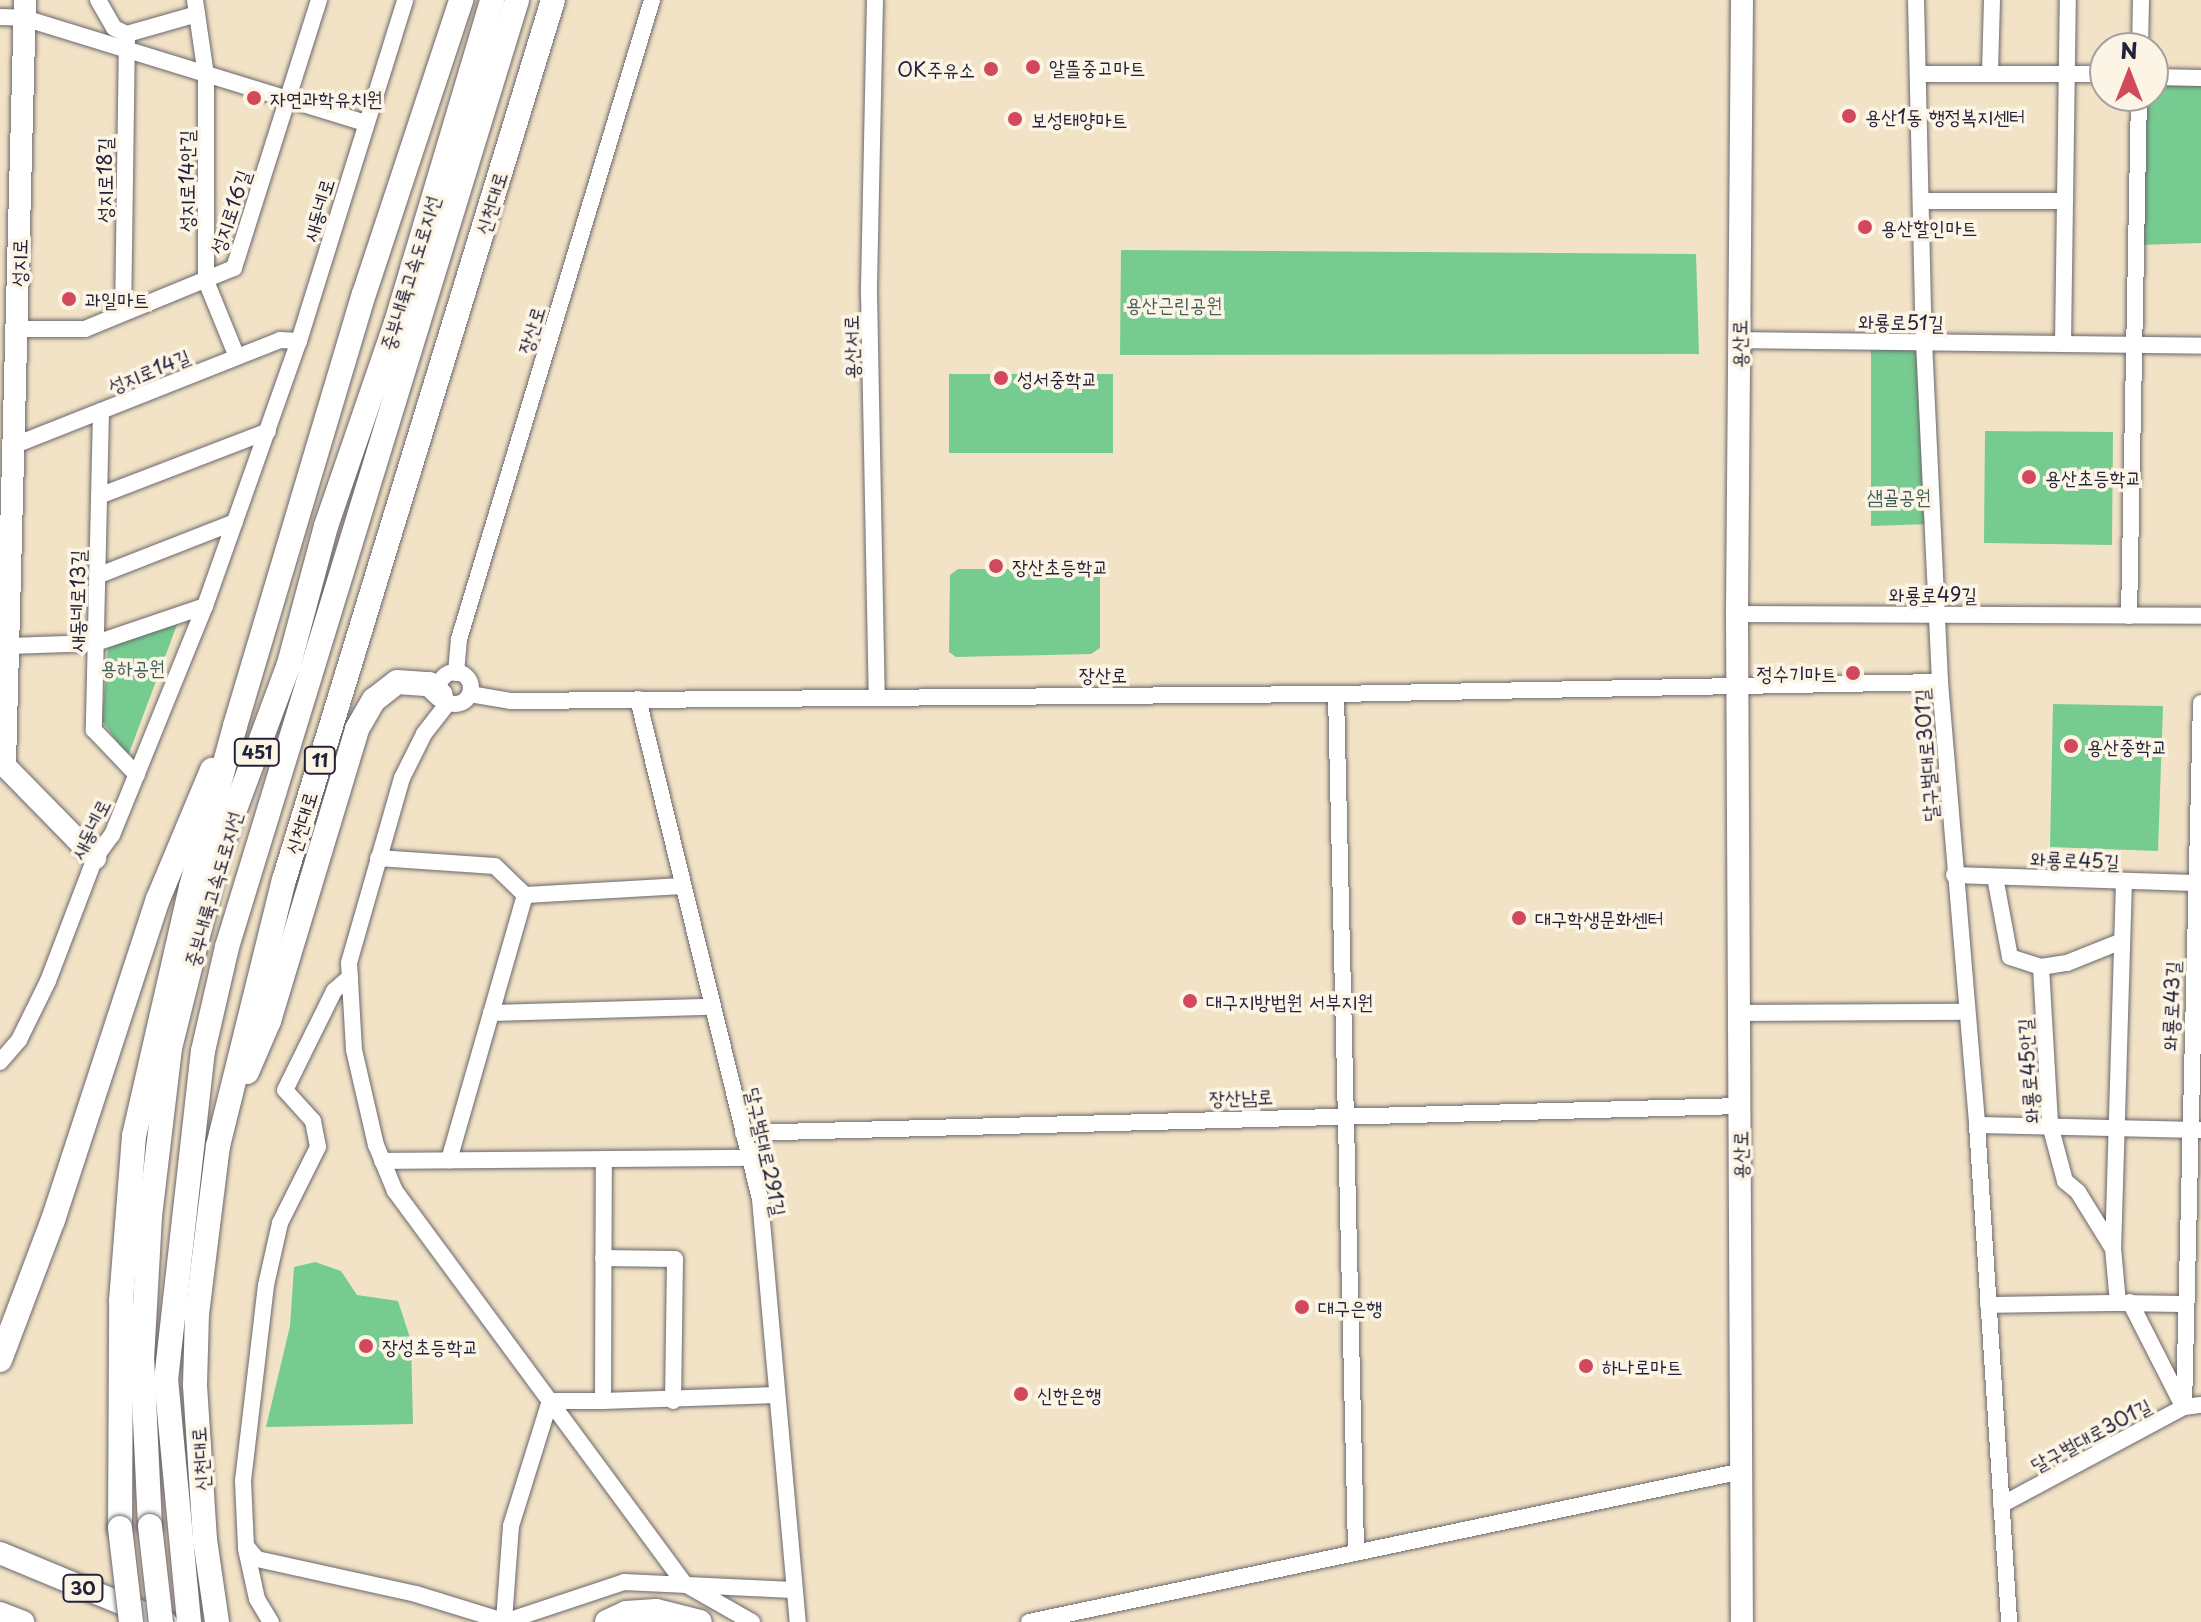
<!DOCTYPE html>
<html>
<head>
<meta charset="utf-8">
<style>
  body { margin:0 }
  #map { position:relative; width:2201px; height:1622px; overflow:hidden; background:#f2e3c6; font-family:"Playpen Sans","Poor Story",sans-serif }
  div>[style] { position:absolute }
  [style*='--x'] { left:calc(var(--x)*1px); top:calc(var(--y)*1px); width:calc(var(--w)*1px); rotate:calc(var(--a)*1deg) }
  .green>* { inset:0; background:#76cb90 }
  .roads { filter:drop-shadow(0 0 2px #6b666c) drop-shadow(0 0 2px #6b666c) }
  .minor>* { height:16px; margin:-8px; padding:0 8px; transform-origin:8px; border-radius:8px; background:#fff }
  .minor>.ring { margin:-8px; padding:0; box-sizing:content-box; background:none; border:16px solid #fff; border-radius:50% }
  .major>* { height:22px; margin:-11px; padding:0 11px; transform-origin:11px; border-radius:11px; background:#fff }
  .highway>* { height:24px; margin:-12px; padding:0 12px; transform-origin:12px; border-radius:12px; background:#fff }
  .bridges { filter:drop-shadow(0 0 2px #6b666c) drop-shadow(0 0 2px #6b666c) }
  .highway-bridge>* { height:24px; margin:-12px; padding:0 12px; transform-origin:12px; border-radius:12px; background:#fff }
  .dots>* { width:22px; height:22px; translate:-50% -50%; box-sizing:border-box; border:4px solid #fcf5e5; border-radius:50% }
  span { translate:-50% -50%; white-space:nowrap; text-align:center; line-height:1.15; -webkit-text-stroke:7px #fcf5e5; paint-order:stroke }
  .shield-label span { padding:2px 6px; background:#fcf5e5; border:2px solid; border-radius:6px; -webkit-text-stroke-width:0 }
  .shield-label { font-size:18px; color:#22223b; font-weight:700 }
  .poi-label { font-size:20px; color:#22223b }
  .left { translate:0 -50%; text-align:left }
  .right { translate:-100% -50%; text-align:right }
  .street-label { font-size:20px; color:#22223b }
  .park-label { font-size:20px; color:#3f5d59 }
  .north { position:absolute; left:2089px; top:32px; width:80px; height:80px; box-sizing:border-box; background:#fcf5e5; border:2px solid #a5a1a1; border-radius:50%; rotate:0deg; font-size:22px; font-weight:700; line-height:32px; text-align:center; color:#22223b }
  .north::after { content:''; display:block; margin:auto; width:28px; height:36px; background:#d1495b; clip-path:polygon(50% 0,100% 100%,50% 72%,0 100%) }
</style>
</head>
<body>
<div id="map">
  <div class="green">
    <div style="clip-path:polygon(2153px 82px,2201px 83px,2201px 243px,2138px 245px,2140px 96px,2153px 96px)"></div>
    <div style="clip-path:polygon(1121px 250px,1696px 254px,1699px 354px,1120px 355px)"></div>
    <div style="clip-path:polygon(1871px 341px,1921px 345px,1929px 524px,1871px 526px)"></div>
    <div style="clip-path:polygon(949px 374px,1113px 374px,1113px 453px,949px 453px)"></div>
    <div style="clip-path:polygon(1985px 431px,2113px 432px,2112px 545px,1984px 543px)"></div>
    <div style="clip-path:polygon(958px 569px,1100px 569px,1100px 648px,1091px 654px,956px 657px,949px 652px,950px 575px)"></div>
    <div style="clip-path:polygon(178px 622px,128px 756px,102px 721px,108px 648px)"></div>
    <div style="clip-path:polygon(2053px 704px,2163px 706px,2158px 851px,2050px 847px)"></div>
    <div style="clip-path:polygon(315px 1262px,341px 1271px,357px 1295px,398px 1301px,411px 1341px,413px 1424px,266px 1427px,290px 1326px,294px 1267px)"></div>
  </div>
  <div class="roads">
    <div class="minor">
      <div style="--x:98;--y:0;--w:32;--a:60"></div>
      <div style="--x:114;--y:28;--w:14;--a:25"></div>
      <div style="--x:127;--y:34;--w:278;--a:90.8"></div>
      <div style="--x:195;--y:0;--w:76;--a:81.7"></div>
      <div style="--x:206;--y:75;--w:206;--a:90"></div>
      <div style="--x:206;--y:281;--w:82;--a:67.8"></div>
      <div style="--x:875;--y:0;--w:293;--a:91.2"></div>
      <div style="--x:869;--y:293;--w:401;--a:88.9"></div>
      <div style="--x:1916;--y:0;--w:342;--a:88.7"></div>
      <div style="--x:1924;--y:342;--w:340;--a:87.3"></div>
      <div style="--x:1940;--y:682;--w:445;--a:85.2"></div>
      <div style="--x:1977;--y:1125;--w:498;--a:86.3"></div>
      <div style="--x:0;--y:17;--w:24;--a:2"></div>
      <div style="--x:24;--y:18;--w:358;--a:17.1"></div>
      <div style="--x:127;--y:34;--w:73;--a:-15.9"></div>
      <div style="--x:2140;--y:48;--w:48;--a:-88.8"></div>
      <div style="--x:1990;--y:72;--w:72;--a:-88.4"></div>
      <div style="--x:1921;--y:74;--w:184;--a:0"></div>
      <div style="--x:2153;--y:77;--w:48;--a:1.2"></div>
      <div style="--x:1922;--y:201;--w:143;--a:0"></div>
      <div style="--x:18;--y:329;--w:67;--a:0"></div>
      <div style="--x:85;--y:329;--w:161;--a:-22.3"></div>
      <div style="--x:234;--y:268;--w:281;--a:-72.4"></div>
      <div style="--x:1739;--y:340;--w:462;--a:0.7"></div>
      <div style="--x:2063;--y:344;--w:344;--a:-89.2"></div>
      <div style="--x:101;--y:411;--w:319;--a:91.3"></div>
      <div style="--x:94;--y:730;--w:62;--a:46.3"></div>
      <div style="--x:15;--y:445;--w:285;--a:-21.6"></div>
      <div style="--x:280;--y:340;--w:19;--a:3"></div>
      <div style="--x:99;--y:496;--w:181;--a:-21"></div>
      <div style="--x:97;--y:576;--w:148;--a:-21.4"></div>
      <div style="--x:1737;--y:614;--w:464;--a:0.2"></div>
      <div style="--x:2129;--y:616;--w:520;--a:-88.9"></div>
      <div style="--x:9;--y:646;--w:87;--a:-2"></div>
      <div style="--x:96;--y:643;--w:115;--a:-18.7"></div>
      <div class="ring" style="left:439px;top:672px;width:16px;height:16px"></div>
      <div style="--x:456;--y:673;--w:34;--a:-85"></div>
      <div style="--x:459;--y:639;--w:668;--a:-73.19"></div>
      <div style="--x:470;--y:694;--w:42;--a:9.7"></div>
      <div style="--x:511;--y:701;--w:825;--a:-0.49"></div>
      <div style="--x:1336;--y:694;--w:604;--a:-1.14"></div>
      <div style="--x:1336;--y:694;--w:857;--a:88.66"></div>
      <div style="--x:638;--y:699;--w:515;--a:76.29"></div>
      <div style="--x:760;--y:1199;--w:425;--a:84.9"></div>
      <div style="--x:448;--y:703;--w:39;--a:128"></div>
      <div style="--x:424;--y:734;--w:49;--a:116.6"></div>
      <div style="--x:402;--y:778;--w:192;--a:106"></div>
      <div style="--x:349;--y:963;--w:87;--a:86.7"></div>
      <div style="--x:354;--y:1050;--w:98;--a:77"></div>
      <div style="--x:376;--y:1145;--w:50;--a:67.6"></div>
      <div style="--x:395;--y:1191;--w:488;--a:53.6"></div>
      <div style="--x:685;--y:1584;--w:77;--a:29.6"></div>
      <div style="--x:378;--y:858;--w:117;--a:3.9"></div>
      <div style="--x:495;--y:866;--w:42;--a:44"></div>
      <div style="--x:525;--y:895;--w:276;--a:106"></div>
      <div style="--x:1954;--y:875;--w:247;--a:1.9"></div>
      <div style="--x:1995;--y:877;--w:81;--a:79.4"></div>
      <div style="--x:2010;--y:957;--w:33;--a:18"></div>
      <div style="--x:2041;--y:967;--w:26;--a:-9"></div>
      <div style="--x:2067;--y:963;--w:59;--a:-21.8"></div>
      <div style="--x:2124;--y:881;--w:367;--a:91.7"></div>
      <div style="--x:2113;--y:1248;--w:55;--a:84.8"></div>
      <div style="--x:2118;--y:1303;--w:65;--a:0.9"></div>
      <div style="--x:525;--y:895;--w:158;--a:-3.3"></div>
      <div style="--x:2041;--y:967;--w:158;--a:86.7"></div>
      <div style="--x:2050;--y:1125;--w:58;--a:75"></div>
      <div style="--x:2065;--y:1181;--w:17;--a:40"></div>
      <div style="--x:2078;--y:1192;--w:65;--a:58.3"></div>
      <div style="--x:350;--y:977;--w:21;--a:139"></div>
      <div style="--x:334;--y:991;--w:110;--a:116.3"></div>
      <div style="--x:285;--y:1090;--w:42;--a:47.9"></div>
      <div style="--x:313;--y:1121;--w:26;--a:79"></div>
      <div style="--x:318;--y:1147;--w:85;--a:116.6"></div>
      <div style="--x:280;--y:1223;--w:64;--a:102.7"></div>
      <div style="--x:266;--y:1285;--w:197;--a:96.7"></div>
      <div style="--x:243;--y:1481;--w:65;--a:87.4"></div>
      <div style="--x:246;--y:1546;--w:17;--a:50"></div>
      <div style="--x:257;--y:1559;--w:163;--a:12.4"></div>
      <div style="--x:416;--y:1594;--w:92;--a:17.1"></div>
      <div style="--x:504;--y:1621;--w:95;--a:-85.8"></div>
      <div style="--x:511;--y:1526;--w:131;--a:-72.7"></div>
      <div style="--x:550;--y:1401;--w:53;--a:0"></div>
      <div style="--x:603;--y:1401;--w:242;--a:-89.8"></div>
      <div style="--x:491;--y:1013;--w:221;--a:-1.6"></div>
      <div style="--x:1740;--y:1013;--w:226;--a:-0.3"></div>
      <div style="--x:0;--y:1062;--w:29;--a:-49"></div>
      <div style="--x:19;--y:1040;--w:66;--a:-63.8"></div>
      <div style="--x:48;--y:981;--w:132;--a:-69.1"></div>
      <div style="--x:95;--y:858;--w:29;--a:-54"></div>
      <div style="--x:112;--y:835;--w:247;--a:-67.9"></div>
      <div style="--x:205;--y:606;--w:281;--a:-70.5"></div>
      <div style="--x:299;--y:341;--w:357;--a:-72.7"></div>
      <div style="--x:1977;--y:1125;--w:224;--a:1.3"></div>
      <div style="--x:743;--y:1133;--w:998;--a:-1.55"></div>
      <div style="--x:382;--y:1161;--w:367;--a:-0.5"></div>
      <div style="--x:603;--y:1258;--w:72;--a:0.8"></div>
      <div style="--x:675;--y:1259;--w:142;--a:90.8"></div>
      <div style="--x:2130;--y:1302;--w:112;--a:63"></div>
      <div style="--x:1988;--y:1305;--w:130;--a:-0.9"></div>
      <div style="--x:603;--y:1401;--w:173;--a:-2"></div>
      <div style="--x:2184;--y:1407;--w:704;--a:-88.62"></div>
      <div style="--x:2001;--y:1505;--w:208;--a:-28.2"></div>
      <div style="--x:2184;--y:1407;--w:17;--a:-7"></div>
      <div style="--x:246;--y:1549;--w:51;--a:77.6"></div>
      <div style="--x:257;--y:1599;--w:27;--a:59"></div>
      <div style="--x:504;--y:1622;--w:126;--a:-18.4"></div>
      <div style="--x:624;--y:1582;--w:169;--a:2.7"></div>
      <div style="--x:1029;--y:1622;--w:725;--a:-11.95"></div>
    </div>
    <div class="major">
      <div style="--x:25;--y:0;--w:766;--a:91.5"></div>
      <div style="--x:5;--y:766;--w:129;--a:45.6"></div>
      <div style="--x:1742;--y:0;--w:614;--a:90.47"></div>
      <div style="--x:1737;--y:614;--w:1008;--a:89.72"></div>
      <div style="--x:0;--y:1553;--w:180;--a:22.6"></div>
      <div style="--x:0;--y:1613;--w:25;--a:21"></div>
    </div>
    <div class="highway">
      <div style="--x:247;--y:1072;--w:56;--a:-66.7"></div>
      <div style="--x:269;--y:1021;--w:305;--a:-73.2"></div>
      <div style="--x:357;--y:729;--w:34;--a:-60"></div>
      <div style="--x:374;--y:700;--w:29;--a:-38"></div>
      <div style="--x:397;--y:682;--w:32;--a:4"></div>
      <div style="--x:429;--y:684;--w:16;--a:43"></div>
      <div style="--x:0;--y:1360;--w:150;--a:-69.3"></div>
      <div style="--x:53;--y:1220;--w:338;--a:-71.9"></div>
      <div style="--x:158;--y:899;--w:140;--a:-67.3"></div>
      <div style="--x:150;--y:1526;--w:167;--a:-92.7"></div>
      <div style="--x:142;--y:1359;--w:143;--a:-86.8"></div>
      <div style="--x:150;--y:1216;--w:169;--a:-83.2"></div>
      <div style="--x:170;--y:1048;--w:199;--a:-76"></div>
      <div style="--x:218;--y:855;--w:204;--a:-69.6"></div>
      <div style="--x:289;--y:664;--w:143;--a:-75"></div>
      <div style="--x:326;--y:526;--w:215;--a:-71"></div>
      <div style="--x:396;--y:323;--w:337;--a:-73.4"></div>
      <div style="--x:120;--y:1528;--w:227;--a:-89.7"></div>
      <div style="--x:121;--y:1301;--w:166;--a:-85.5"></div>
      <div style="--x:134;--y:1136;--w:255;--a:-77.1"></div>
      <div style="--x:191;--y:887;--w:167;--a:-74.7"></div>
      <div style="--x:235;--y:726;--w:451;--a:-73.4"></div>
      <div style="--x:364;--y:294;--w:310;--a:-71.7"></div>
      <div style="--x:189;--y:1622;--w:243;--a:-95.4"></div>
      <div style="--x:166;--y:1380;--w:331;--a:-83.6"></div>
      <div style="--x:203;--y:1051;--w:107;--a:-77"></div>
      <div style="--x:227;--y:947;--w:990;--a:-72.97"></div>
      <div style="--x:217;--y:1622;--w:83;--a:-98.3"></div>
      <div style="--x:205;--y:1540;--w:155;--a:-93.7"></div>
      <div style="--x:195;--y:1385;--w:71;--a:-88.4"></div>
      <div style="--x:197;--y:1314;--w:169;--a:-82.9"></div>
      <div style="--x:218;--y:1146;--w:274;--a:-76.1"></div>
      <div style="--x:284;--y:880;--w:920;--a:-73"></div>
      <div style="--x:607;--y:1622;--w:21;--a:-25"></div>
      <div style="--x:626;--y:1613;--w:30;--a:-4"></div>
      <div style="--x:656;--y:1611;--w:45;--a:14"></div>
    </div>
  </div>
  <div class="bridges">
    <div class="highway-bridge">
      <div style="--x:150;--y:1526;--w:97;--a:83.5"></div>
      <div style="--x:120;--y:1528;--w:95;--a:83.3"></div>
    </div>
  </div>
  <div class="dots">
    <div style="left:1033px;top:67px;background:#d1495b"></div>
    <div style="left:991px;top:69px;background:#d1495b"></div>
    <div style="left:254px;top:98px;background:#d1495b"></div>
    <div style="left:1849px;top:116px;background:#d1495b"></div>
    <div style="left:1015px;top:119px;background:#d1495b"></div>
    <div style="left:1865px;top:227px;background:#d1495b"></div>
    <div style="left:69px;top:299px;background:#d1495b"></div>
    <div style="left:1001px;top:378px;background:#d1495b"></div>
    <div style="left:2029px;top:477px;background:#d1495b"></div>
    <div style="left:996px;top:566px;background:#d1495b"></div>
    <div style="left:1853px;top:673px;background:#d1495b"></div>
    <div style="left:2071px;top:746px;background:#d1495b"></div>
    <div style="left:1519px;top:918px;background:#d1495b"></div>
    <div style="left:1190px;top:1001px;background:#d1495b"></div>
    <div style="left:1302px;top:1307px;background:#d1495b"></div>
    <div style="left:366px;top:1346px;background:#d1495b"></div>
    <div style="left:1586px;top:1366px;background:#d1495b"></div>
    <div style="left:1021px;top:1394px;background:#d1495b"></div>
  </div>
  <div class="shield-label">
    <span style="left:257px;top:752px">451</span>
    <span style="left:320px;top:760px">11</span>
    <span style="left:83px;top:1588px">30</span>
  </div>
  <div class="poi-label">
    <span class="left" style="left:1049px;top:67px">알뜰중고마트</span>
    <span class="right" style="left:975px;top:69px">OK주유소</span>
    <span class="left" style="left:270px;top:98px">자연과학유치원</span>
    <span class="left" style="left:1865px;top:116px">용산1동 행정복지센터</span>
    <span class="left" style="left:1031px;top:119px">보성태양마트</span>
    <span class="left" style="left:1881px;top:227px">용산할인마트</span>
    <span class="left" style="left:85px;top:299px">과일마트</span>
    <span class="left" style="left:1017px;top:378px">성서중학교</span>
    <span class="left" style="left:2045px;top:477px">용산초등학교</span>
    <span class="left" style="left:1012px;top:566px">장산초등학교</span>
    <span class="right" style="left:1837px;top:673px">정수기마트</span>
    <span class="left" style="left:2087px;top:746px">용산중학교</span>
    <span class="left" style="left:1535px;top:918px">대구학생문화센터</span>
    <span class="left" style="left:1206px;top:1001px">대구지방법원 서부지원</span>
    <span class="left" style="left:1318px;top:1307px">대구은행</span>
    <span class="left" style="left:382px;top:1346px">장성초등학교</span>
    <span class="left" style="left:1602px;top:1366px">하나로마트</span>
    <span class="left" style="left:1037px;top:1394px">신한은행</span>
  </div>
  <div class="street-label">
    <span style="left:104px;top:180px;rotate:-90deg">성지로18길</span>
    <span style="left:186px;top:181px;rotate:-90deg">성지로14안길</span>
    <span style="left:491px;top:203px;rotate:-73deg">신천대로</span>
    <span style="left:318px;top:210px;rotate:-73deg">새동네로</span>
    <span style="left:230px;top:212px;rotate:-71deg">성지로16길</span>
    <span style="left:19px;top:263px;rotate:-89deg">성지로</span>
    <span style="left:410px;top:273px;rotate:-73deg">중부내륙고속도로지선</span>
    <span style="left:1901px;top:322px;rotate:1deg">와룡로51길</span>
    <span style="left:531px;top:330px;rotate:-73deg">장산로</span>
    <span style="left:1739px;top:344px;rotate:-90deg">용산로</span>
    <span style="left:851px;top:347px;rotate:-91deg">용산서로</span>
    <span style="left:149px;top:371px;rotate:-22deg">성지로14길</span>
    <span style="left:1933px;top:594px">와룡로49길</span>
    <span style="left:77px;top:601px;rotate:-89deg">새동네로13길</span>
    <span style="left:1103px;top:674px">장산로</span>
    <span style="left:1926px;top:755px;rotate:-94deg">달구벌대로301길</span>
    <span style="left:301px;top:823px;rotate:-73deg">신천대로</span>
    <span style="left:90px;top:829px;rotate:-63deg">새동네로</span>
    <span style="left:2075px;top:860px;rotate:2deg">와룡로45길</span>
    <span style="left:213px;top:889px;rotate:-74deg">중부내륙고속도로지선</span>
    <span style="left:2171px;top:1006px;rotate:-88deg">와룡로43길</span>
    <span style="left:2028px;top:1071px;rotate:-94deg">와룡로45안길</span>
    <span style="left:1241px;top:1097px;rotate:-2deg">장산남로</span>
    <span style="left:766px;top:1152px;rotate:78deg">달구벌대로291길</span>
    <span style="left:1740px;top:1155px;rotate:-90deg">용산로</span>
    <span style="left:2091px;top:1435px;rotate:-28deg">달구벌대로301길</span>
    <span style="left:200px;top:1459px;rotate:-94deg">신천대로</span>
  </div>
  <div class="park-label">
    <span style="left:1174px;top:304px">용산근린공원</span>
    <span style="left:1899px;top:496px">샘골공원</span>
    <span style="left:133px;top:667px">용하공원</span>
  </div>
  <div class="north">N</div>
</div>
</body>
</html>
